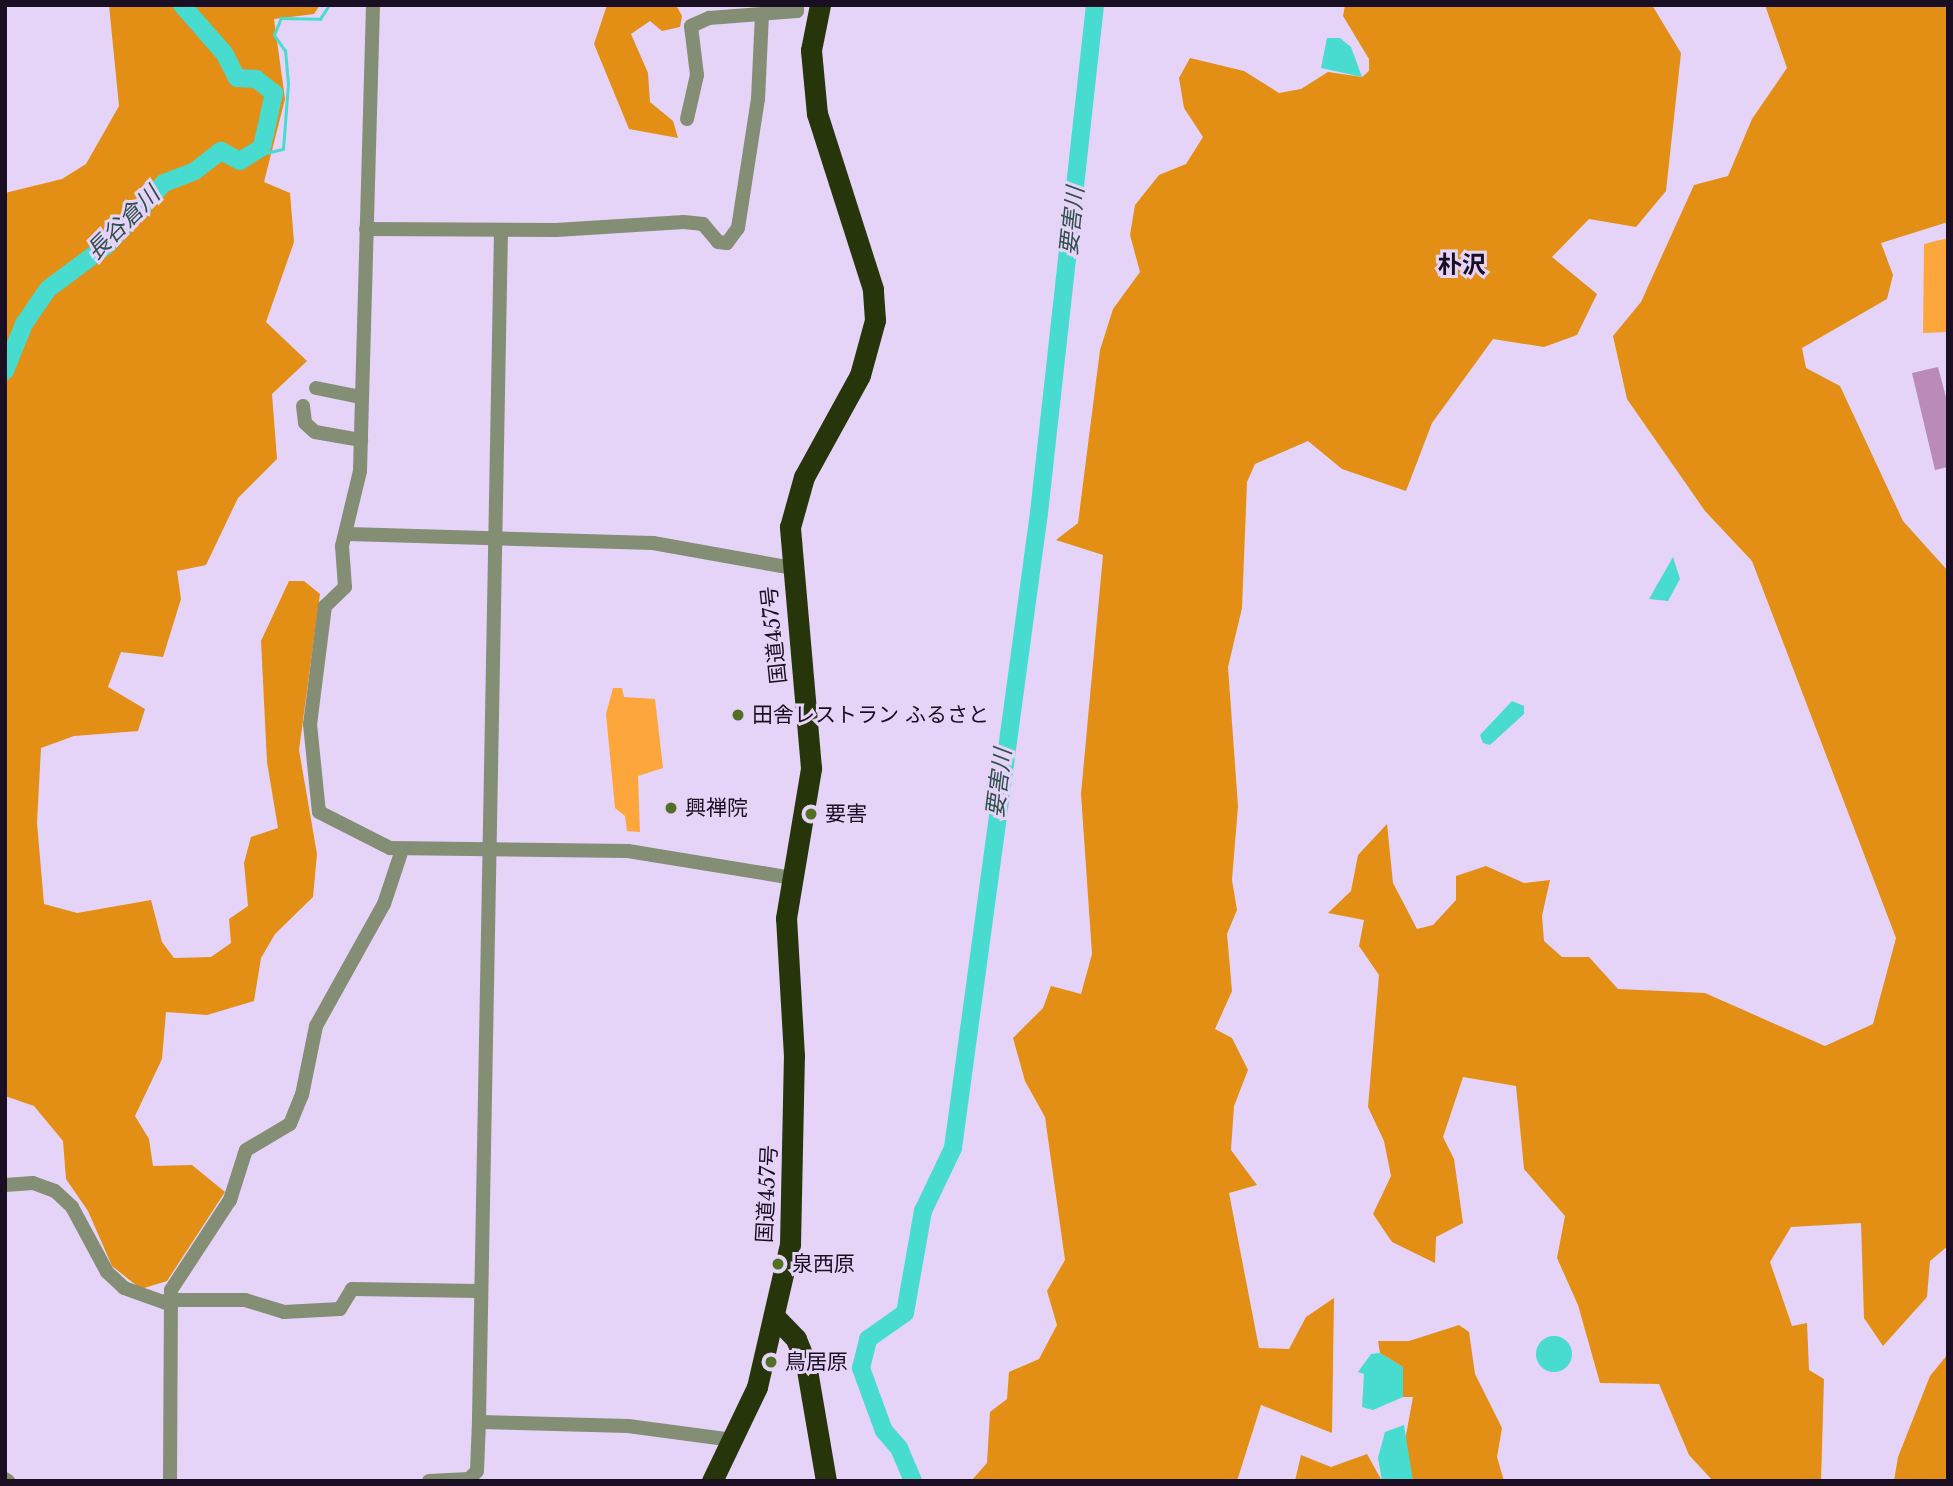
<!DOCTYPE html>
<html>
<head>
<meta charset="utf-8">
<style>
  body { margin:0 }
  #map { position:relative; width:1953px; height:1486px; overflow:hidden; background:#e5d4f7; font-family:"Libre Baskerville","Noto Sans JP",serif }
  div>[style] { position:absolute }
  [style*='--x'] { left:calc(var(--x)*1px); top:calc(var(--y)*1px); width:calc(var(--w)*1px); rotate:calc(var(--a)*1deg) }
  .green>* { inset:0; background:#fca63c }
  .forest>* { inset:0; background:#e38e15 }
  .water>* { inset:0; background:#48dbcf }
  .round { border-radius:50% }
  .stream>* { height:2.5px; margin:-1.25px; padding:0 1.25px; transform-origin:1.25px; border-radius:1.25px; background:#48dbcf }
  .river>* { height:18px; margin:-9px; padding:0 9px; transform-origin:9px; border-radius:9px; background:#48dbcf }
  .building>* { inset:0; background:#ba8ab9 }
  .minor>* { height:14px; margin:-7px; padding:0 7px; transform-origin:7px; border-radius:7px; background:#838e75 }
  .highway>* { height:21px; margin:-10.5px; padding:0 10.5px; transform-origin:10.5px; border-radius:10.5px; background:#27360a }
  .dots>* { width:19px; height:19px; translate:-50% -50%; box-sizing:border-box; border:4px solid #e5d4f7; border-radius:50% }
  span { translate:-50% -50%; white-space:nowrap; text-align:center; line-height:1.15; -webkit-text-stroke:6px #e5d4f7; paint-order:stroke }
  .street-label { font-size:21px; color:#190e22 }
  .poi-label { font-size:21px; color:#190e22 }
  .left { translate:0 -50%; text-align:left }
  .water-label { font-size:23px; color:#31504c; font-style:italic }
  .quarter-label { font-size:24px; color:#190e22; font-weight:700 }
  .frame { position:absolute; inset:0; border:7px solid #190e22; pointer-events:none }
</style>
</head>
<body>
<div id="map">
  <div class="green">
    <div style="clip-path:polygon(1948px 238px,1948px 332px,1923px 333px,1924px 244px)"></div>
    <div style="clip-path:polygon(613px 688px,622px 688px,624px 697px,655px 699px,663px 768px,638px 776px,640px 832px,627px 831px,625px 816px,615px 808px,606px 714px)"></div>
  </div>
  <div class="forest">
    <div style="clip-path:polygon(109px 5px,320px 5px,314px 14px,274px 19px,285px 99px,264px 182px,290px 193px,294px 242px,266px 322px,307px 361px,272px 394px,277px 459px,238px 498px,206px 565px,177px 571px,181px 599px,163px 657px,121px 652px,108px 687px,145px 709px,138px 731px,74px 736px,41px 748px,37px 823px,44px 904px,77px 913px,151px 900px,162px 942px,174px 958px,211px 957px,231px 943px,229px 919px,248px 906px,244px 863px,251px 837px,278px 828px,267px 762px,261px 641px,289px 581px,304px 581px,320px 594px,299px 750px,317px 854px,313px 897px,275px 934px,261px 958px,254px 1001px,207px 1015px,166px 1012px,162px 1059px,135px 1116px,149px 1139px,153px 1166px,192px 1165px,225px 1192px,167px 1281px,141px 1289px,112px 1266px,88px 1211px,66px 1179px,63px 1141px,34px 1106px,5px 1096px,5px 193px,62px 179px,86px 164px,119px 106px)"></div>
    <div style="clip-path:polygon(607px 5px,676px 5px,682px 16px,680px 27px,662px 31px,650px 21px,631px 34px,648px 73px,650px 102px,673px 121px,678px 138px,629px 129px,594px 44px)"></div>
    <div style="clip-path:polygon(1345px 5px,1652px 5px,1681px 53px,1666px 191px,1636px 227px,1589px 219px,1552px 257px,1597px 294px,1577px 335px,1544px 347px,1493px 339px,1432px 423px,1406px 491px,1342px 469px,1308px 441px,1255px 464px,1247px 482px,1242px 608px,1228px 667px,1238px 806px,1232px 880px,1237px 910px,1227px 934px,1232px 991px,1215px 1029px,1232px 1038px,1248px 1070px,1234px 1106px,1231px 1150px,1257px 1185px,1229px 1193px,1259px 1348px,1289px 1349px,1306px 1317px,1334px 1298px,1332px 1433px,1261px 1405px,1237px 1481px,971px 1481px,987px 1463px,990px 1412px,1007px 1399px,1009px 1372px,1039px 1359px,1057px 1325px,1047px 1291px,1065px 1260px,1045px 1117px,1025px 1081px,1013px 1038px,1043px 1008px,1051px 986px,1081px 994px,1092px 954px,1081px 794px,1103px 555px,1056px 540px,1078px 523px,1100px 350px,1113px 309px,1140px 272px,1130px 235px,1135px 205px,1159px 175px,1186px 164px,1203px 137px,1184px 108px,1179px 78px,1190px 58px,1244px 71px,1279px 93px,1301px 89px,1328px 72px,1362px 77px,1369px 71px,1369px 59px,1343px 16px)"></div>
    <div style="clip-path:polygon(1765px 5px,1948px 5px,1948px 222px,1881px 243px,1893px 275px,1887px 299px,1802px 348px,1806px 368px,1840px 386px,1903px 521px,1948px 571px,1948px 1246px,1930px 1261px,1927px 1297px,1883px 1346px,1864px 1318px,1861px 1223px,1791px 1227px,1770px 1262px,1792px 1326px,1807px 1323px,1809px 1370px,1824px 1379px,1821px 1481px,1713px 1481px,1689px 1455px,1659px 1384px,1600px 1383px,1578px 1305px,1557px 1258px,1565px 1216px,1524px 1169px,1516px 1086px,1463px 1077px,1443px 1137px,1454px 1159px,1463px 1223px,1436px 1237px,1435px 1263px,1392px 1242px,1373px 1214px,1391px 1176px,1384px 1141px,1368px 1107px,1379px 975px,1359px 946px,1364px 920px,1328px 913px,1351px 891px,1358px 855px,1387px 824px,1393px 883px,1417px 929px,1433px 925px,1456px 900px,1456px 876px,1486px 866px,1524px 883px,1550px 880px,1542px 916px,1544px 941px,1562px 957px,1589px 957px,1618px 989px,1705px 993px,1825px 1046px,1873px 1024px,1896px 938px,1752px 561px,1705px 511px,1627px 399px,1613px 336px,1641px 302px,1694px 185px,1728px 176px,1752px 119px,1787px 68px)"></div>
    <div style="clip-path:polygon(1459px 1325px,1469px 1332px,1475px 1374px,1502px 1428px,1497px 1457px,1504px 1481px,1413px 1481px,1404px 1446px,1413px 1397px,1403px 1397px,1403px 1367px,1380px 1353px,1378px 1341px,1409px 1341px)"></div>
    <div style="clip-path:polygon(1948px 1354px,1948px 1481px,1894px 1481px,1898px 1457px,1930px 1376px)"></div>
    <div style="clip-path:polygon(1367px 1454px,1382px 1481px,1295px 1481px,1301px 1455px,1331px 1467px)"></div>
  </div>
  <div class="water">
    <div style="clip-path:polygon(1327px 38px,1340px 38px,1351px 47px,1362px 77px,1321px 68px)"></div>
    <div style="clip-path:polygon(1673px 557px,1680px 579px,1668px 601px,1649px 599px)"></div>
    <div style="clip-path:polygon(1512px 701px,1524px 706px,1524px 714px,1490px 745px,1483px 743px,1480px 735px)"></div>
    <div class="round" style="left:1536px;top:1336px;width:36px;height:36px"></div>
    <div style="clip-path:polygon(1380px 1353px,1403px 1367px,1403px 1397px,1373px 1410px,1362px 1407px,1364px 1374px,1358px 1372px,1371px 1354px)"></div>
    <div style="clip-path:polygon(1404px 1425px,1413px 1481px,1382px 1481px,1378px 1458px,1385px 1432px)"></div>
  </div>
  <div class="stream">
    <div style="--x:246;--y:158;--w:38;--a:-14"></div>
    <div style="--x:283;--y:149;--w:65;--a:-85.6"></div>
    <div style="--x:288;--y:84;--w:33;--a:-95"></div>
    <div style="--x:285;--y:51;--w:19;--a:-125"></div>
    <div style="--x:274;--y:35;--w:18;--a:-68"></div>
    <div style="--x:281;--y:18;--w:39;--a:1"></div>
    <div style="--x:320;--y:19;--w:17;--a:-57"></div>
  </div>
  <div class="river">
    <div style="--x:5;--y:371;--w:51;--a:-68"></div>
    <div style="--x:24;--y:324;--w:42;--a:-55.6"></div>
    <div style="--x:48;--y:289;--w:74;--a:-36.7"></div>
    <div style="--x:107;--y:245;--w:84;--a:-47.4"></div>
    <div style="--x:164;--y:183;--w:33;--a:-21"></div>
    <div style="--x:195;--y:171;--w:33;--a:-38"></div>
    <div style="--x:221;--y:151;--w:21;--a:28"></div>
    <div style="--x:240;--y:161;--w:26;--a:-32"></div>
    <div style="--x:262;--y:147;--w:55;--a:-77.5"></div>
    <div style="--x:274;--y:93;--w:23;--a:-142"></div>
    <div style="--x:256;--y:79;--w:19;--a:-177"></div>
    <div style="--x:237;--y:78;--w:28;--a:-117"></div>
    <div style="--x:224;--y:53;--w:64;--a:-131.2"></div>
    <div style="--x:913;--y:1481;--w:36;--a:-113"></div>
    <div style="--x:899;--y:1448;--w:23;--a:-131"></div>
    <div style="--x:884;--y:1431;--w:67;--a:-110.1"></div>
    <div style="--x:861;--y:1368;--w:30;--a:-76"></div>
    <div style="--x:868;--y:1339;--w:45;--a:-35.1"></div>
    <div style="--x:905;--y:1313;--w:104;--a:-80"></div>
    <div style="--x:923;--y:1211;--w:70;--a:-64.5"></div>
    <div style="--x:953;--y:1148;--w:641;--a:-82.29"></div>
    <div style="--x:1039;--y:513;--w:511;--a:-83.71"></div>
  </div>
  <div class="building">
    <div style="clip-path:polygon(1938px 367px,1948px 405px,1948px 467px,1935px 470px,1912px 373px)"></div>
  </div>
  <div class="minor">
    <div style="--x:373;--y:5;--w:466;--a:91.6"></div>
    <div style="--x:360;--y:471;--w:77;--a:103.5"></div>
    <div style="--x:342;--y:546;--w:41;--a:85.8"></div>
    <div style="--x:345;--y:587;--w:28;--a:136"></div>
    <div style="--x:325;--y:606;--w:119;--a:97.2"></div>
    <div style="--x:310;--y:724;--w:88;--a:84.2"></div>
    <div style="--x:319;--y:812;--w:80;--a:26.9"></div>
    <div style="--x:390;--y:848;--w:238;--a:0.7"></div>
    <div style="--x:628;--y:851;--w:166;--a:9.3"></div>
    <div style="--x:687;--y:119;--w:45;--a:-77.2"></div>
    <div style="--x:697;--y:75;--w:49;--a:-97"></div>
    <div style="--x:691;--y:26;--w:20;--a:-24"></div>
    <div style="--x:709;--y:18;--w:88;--a:-4.5"></div>
    <div style="--x:797;--y:11;--w:6;--a:-90"></div>
    <div style="--x:366;--y:229;--w:190;--a:0.3"></div>
    <div style="--x:556;--y:230;--w:128;--a:-3.6"></div>
    <div style="--x:684;--y:222;--w:19;--a:6"></div>
    <div style="--x:703;--y:224;--w:23;--a:50"></div>
    <div style="--x:718;--y:242;--w:9;--a:6"></div>
    <div style="--x:727;--y:243;--w:19;--a:-54"></div>
    <div style="--x:738;--y:228;--w:131;--a:-81.2"></div>
    <div style="--x:758;--y:99;--w:84;--a:-87.3"></div>
    <div style="--x:501;--y:230;--w:1192;--a:91.06"></div>
    <div style="--x:479;--y:1422;--w:149;--a:1.5"></div>
    <div style="--x:628;--y:1426;--w:106;--a:7.6"></div>
    <div style="--x:316;--y:388;--w:46;--a:11.3"></div>
    <div style="--x:303;--y:406;--w:17;--a:83"></div>
    <div style="--x:305;--y:423;--w:13;--a:42"></div>
    <div style="--x:315;--y:432;--w:47;--a:9.9"></div>
    <div style="--x:348;--y:534;--w:305;--a:1.7"></div>
    <div style="--x:653;--y:543;--w:141;--a:10.2"></div>
    <div style="--x:5;--y:1185;--w:28;--a:-4"></div>
    <div style="--x:33;--y:1183;--w:23;--a:20"></div>
    <div style="--x:55;--y:1191;--w:23;--a:43"></div>
    <div style="--x:72;--y:1207;--w:74;--a:61.7"></div>
    <div style="--x:107;--y:1272;--w:23;--a:43"></div>
    <div style="--x:124;--y:1288;--w:48;--a:19.6"></div>
    <div style="--x:168;--y:1300;--w:77;--a:0"></div>
    <div style="--x:245;--y:1300;--w:41;--a:17.1"></div>
    <div style="--x:284;--y:1312;--w:56;--a:-3.1"></div>
    <div style="--x:340;--y:1309;--w:23;--a:-59"></div>
    <div style="--x:352;--y:1289;--w:127;--a:0.9"></div>
    <div style="--x:5;--y:1479;--w:4;--a:34"></div>
    <div style="--x:170;--y:1481;--w:191;--a:-89.7"></div>
    <div style="--x:171;--y:1290;--w:108;--a:-56.8"></div>
    <div style="--x:230;--y:1200;--w:52;--a:-72.3"></div>
    <div style="--x:246;--y:1150;--w:51;--a:-30.6"></div>
    <div style="--x:290;--y:1124;--w:31;--a:-68"></div>
    <div style="--x:302;--y:1095;--w:70;--a:-78.5"></div>
    <div style="--x:316;--y:1026;--w:140;--a:-60.9"></div>
    <div style="--x:384;--y:904;--w:57;--a:-71.6"></div>
    <div style="--x:429;--y:1481;--w:40;--a:-2.9"></div>
    <div style="--x:469;--y:1479;--w:11;--a:-45"></div>
    <div style="--x:477;--y:1471;--w:49;--a:-87.7"></div>
  </div>
  <div class="highway">
    <div style="--x:776;--y:1318;--w:29;--a:46"></div>
    <div style="--x:796;--y:1339;--w:27;--a:68"></div>
    <div style="--x:806;--y:1364;--w:119;--a:80.3"></div>
    <div style="--x:712;--y:1481;--w:104;--a:-64.4"></div>
    <div style="--x:757;--y:1387;--w:147;--a:-77"></div>
    <div style="--x:790;--y:1244;--w:188;--a:-88.8"></div>
    <div style="--x:794;--y:1056;--w:138;--a:-93.3"></div>
    <div style="--x:786;--y:918;--w:152;--a:-80.5"></div>
    <div style="--x:811;--y:768;--w:242;--a:-95"></div>
    <div style="--x:790;--y:527;--w:52;--a:-74.4"></div>
    <div style="--x:804;--y:477;--w:116;--a:-61.2"></div>
    <div style="--x:860;--y:375;--w:57;--a:-74.7"></div>
    <div style="--x:875;--y:320;--w:31;--a:-94"></div>
    <div style="--x:873;--y:289;--w:184;--a:-107.7"></div>
    <div style="--x:817;--y:114;--w:64;--a:-95.4"></div>
    <div style="--x:811;--y:50;--w:46;--a:-78.7"></div>
  </div>
  <div class="dots">
    <div style="left:738px;top:715px;background:#536f23"></div>
    <div style="left:671px;top:808px;background:#536f23"></div>
    <div style="left:811px;top:814px;background:#536f23"></div>
    <div style="left:778px;top:1264px;background:#536f23"></div>
    <div style="left:771px;top:1362px;background:#536f23"></div>
  </div>
  <div class="street-label">
    <span style="left:774px;top:635px;rotate:-96deg">国道457号</span>
    <span style="left:767px;top:1194px;rotate:-87deg">国道457号</span>
  </div>
  <div class="poi-label">
    <span class="left" style="left:752px;top:715px">田舎レストラン ふるさと</span>
    <span class="left" style="left:685px;top:808px">興禅院</span>
    <span class="left" style="left:825px;top:814px">要害</span>
    <span class="left" style="left:792px;top:1264px">泉西原</span>
    <span class="left" style="left:785px;top:1362px">鳥居原</span>
  </div>
  <div class="water-label">
    <span style="left:1072px;top:221px;rotate:-84deg">要害川</span>
    <span style="left:123px;top:223px;rotate:-45deg">長谷倉川</span>
    <span style="left:999px;top:783px;rotate:-83deg">要害川</span>
  </div>
  <div class="quarter-label">
    <span style="left:1462px;top:265px">朴沢</span>
  </div>
  <div class="frame"></div>
</div>
</body>
</html>
